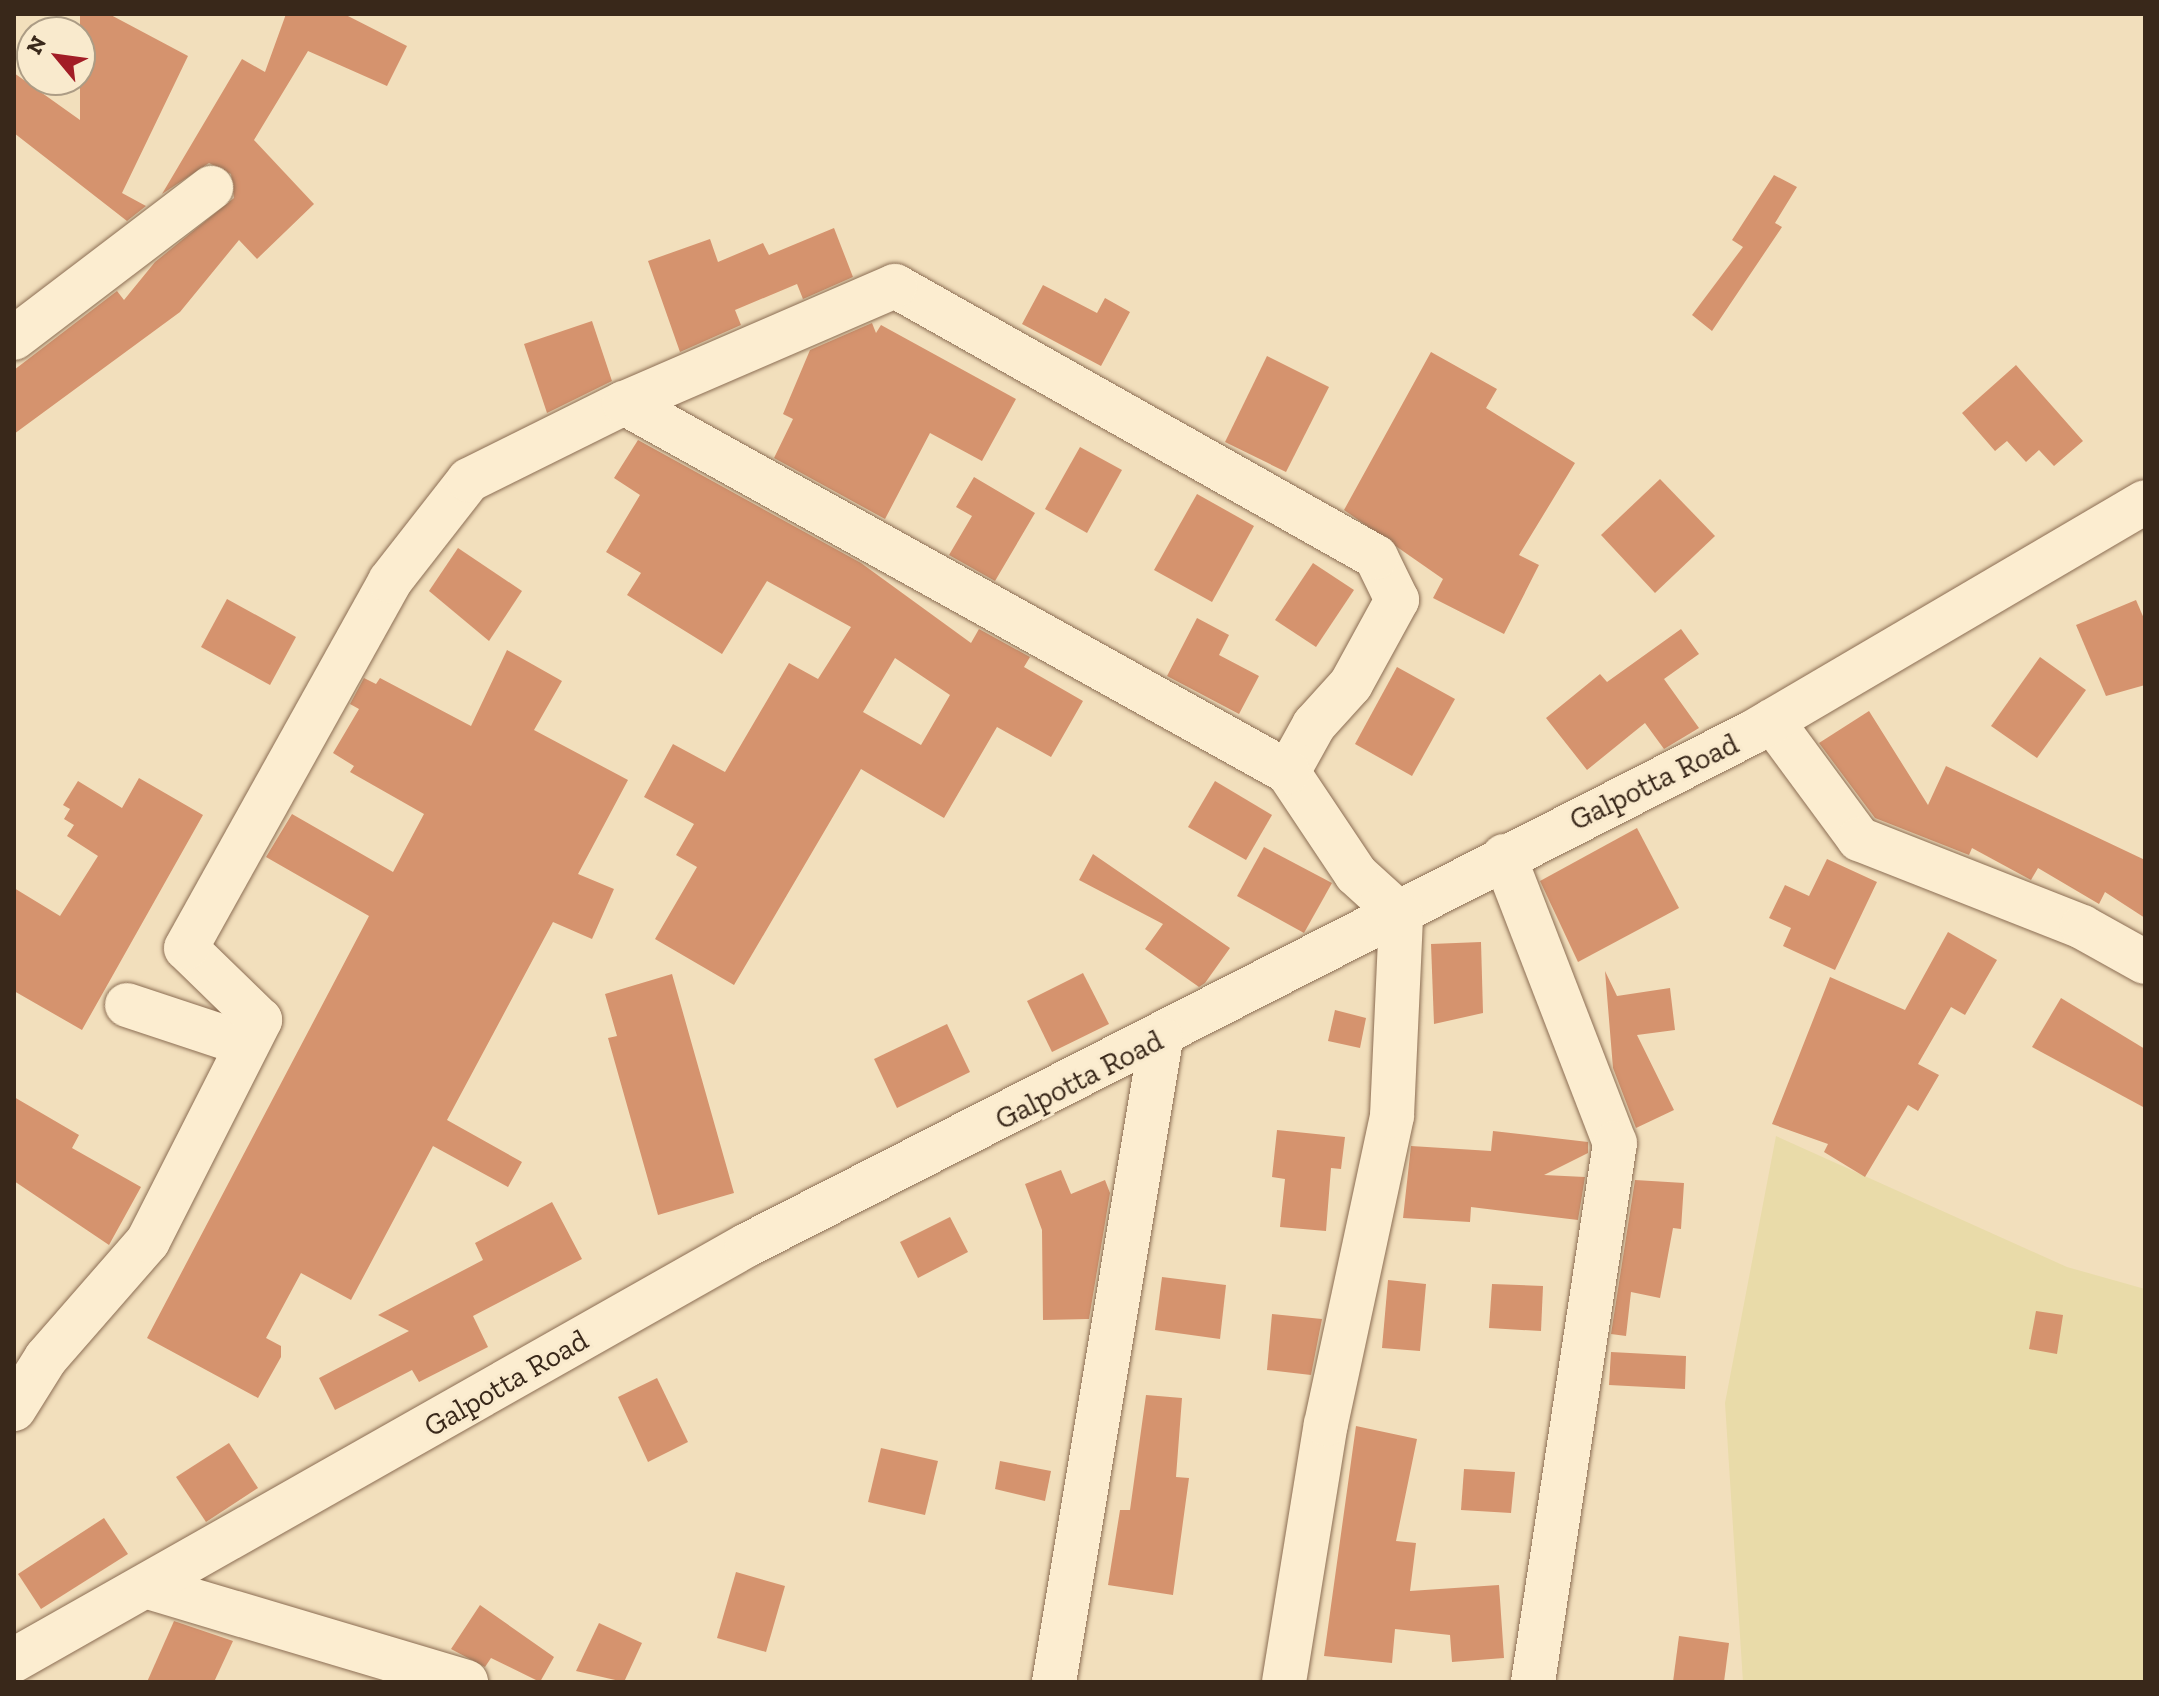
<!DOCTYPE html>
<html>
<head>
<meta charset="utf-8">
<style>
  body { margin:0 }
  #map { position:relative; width:2159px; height:1696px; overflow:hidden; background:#f2dfbc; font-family:"Zilla Slab",serif }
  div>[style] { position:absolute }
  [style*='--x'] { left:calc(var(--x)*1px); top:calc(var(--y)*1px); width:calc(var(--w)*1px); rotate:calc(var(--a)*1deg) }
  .farmland>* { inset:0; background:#e9dba9 }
  .building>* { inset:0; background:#d5936e }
  .roads { filter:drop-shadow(0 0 2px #8c6e54) drop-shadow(0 0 2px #8c6e54) }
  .minor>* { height:44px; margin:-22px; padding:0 22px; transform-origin:22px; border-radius:22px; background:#fcedd0 }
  span { translate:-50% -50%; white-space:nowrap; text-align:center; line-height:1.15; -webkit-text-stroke:6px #f9eacd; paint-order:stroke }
  .street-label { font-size:30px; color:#39281a }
  .frame { position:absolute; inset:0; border:16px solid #39281a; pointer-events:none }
  .north { position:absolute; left:16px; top:16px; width:80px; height:80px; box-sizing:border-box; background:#f9eacd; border:2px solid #ac9c85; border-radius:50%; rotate:299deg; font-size:22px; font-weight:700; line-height:32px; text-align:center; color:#39281a }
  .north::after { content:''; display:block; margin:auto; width:28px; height:36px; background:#a21d26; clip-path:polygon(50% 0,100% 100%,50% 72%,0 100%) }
</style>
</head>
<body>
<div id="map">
  <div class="farmland">
    <div style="clip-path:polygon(1776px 1136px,2067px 1267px,2145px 1289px,2145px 1682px,1743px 1682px,1725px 1403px)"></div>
  </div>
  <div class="building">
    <div style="clip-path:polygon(80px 14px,109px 14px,188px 56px,122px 193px,146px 206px,127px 221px,14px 133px,14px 73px,80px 120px)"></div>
    <div style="clip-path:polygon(286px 14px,344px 14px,407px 46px,387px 86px,308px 51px,254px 140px,314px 204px,257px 259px,239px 240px,180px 312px,14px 434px,14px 370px,117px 291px,124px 300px,155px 262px,234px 198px,231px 174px,209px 163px,162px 194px,242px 59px,265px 72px)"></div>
    <div style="clip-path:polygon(1774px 175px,1797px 187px,1775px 223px,1782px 227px,1712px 331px,1692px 315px,1743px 247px,1732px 240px)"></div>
    <div style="clip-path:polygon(834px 228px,853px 277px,803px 299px,797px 284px,735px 310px,741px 325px,680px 352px,648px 261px,710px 239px,718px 262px,763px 243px,769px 255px)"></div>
    <div style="clip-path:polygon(1043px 285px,1097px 313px,1105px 298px,1130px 312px,1101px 366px,1022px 324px)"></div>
    <div style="clip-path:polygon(592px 321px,612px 381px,547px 413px,524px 344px)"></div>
    <div style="clip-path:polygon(872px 323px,876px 333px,881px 325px,1016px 399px,982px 461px,930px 433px,885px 519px,774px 458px,793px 419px,783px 414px,810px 350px)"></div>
    <div style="clip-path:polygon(1431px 352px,1497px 389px,1486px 408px,1575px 463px,1519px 555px,1539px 565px,1504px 634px,1433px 598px,1443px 579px,1344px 510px)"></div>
    <div style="clip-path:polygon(1267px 356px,1329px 387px,1286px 472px,1225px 442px)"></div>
    <div style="clip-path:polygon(2016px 365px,2083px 441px,2054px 466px,2039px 450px,2026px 462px,2007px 441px,1995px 451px,1962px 413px)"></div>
    <div style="clip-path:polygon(evenodd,638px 440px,861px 563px,971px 643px,979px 629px,1030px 657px,1024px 667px,1083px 701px,1051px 757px,997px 727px,944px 818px,861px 769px,734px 985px,655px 939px,697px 867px,676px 855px,694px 824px,644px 797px,673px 744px,725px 772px,789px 663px,818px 679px,851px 627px,767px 581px,722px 654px,627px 595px,641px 573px,606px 552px,640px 495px,614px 478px,638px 440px,895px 658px,950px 695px,921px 745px,863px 712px,895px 658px)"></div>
    <div style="clip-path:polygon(1080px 447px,1122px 470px,1087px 533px,1045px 509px)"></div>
    <div style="clip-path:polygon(974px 477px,1035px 513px,995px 581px,949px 555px,972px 516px,956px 507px)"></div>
    <div style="clip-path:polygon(1660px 479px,1715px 536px,1655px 593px,1601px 535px)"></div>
    <div style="clip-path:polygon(1197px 494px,1254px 526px,1212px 602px,1154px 570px)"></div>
    <div style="clip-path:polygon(458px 548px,522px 591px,489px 641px,429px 591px)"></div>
    <div style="clip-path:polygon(1313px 563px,1354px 590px,1316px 647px,1275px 620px)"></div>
    <div style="clip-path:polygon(227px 599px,296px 637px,270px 685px,201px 647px)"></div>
    <div style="clip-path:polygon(2136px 600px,2145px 621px,2145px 685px,2106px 696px,2076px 625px)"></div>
    <div style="clip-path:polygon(1197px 618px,1229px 635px,1219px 655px,1259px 676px,1239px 714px,1167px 676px)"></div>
    <div style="clip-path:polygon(1681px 629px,1699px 654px,1664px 679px,1699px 728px,1664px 749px,1645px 723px,1587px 770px,1546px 718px,1600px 674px,1607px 682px)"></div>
    <div style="clip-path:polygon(507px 650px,562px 681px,534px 730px,628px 780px,578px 874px,614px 889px,592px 939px,553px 922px,447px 1120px,522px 1162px,508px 1187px,433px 1146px,351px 1300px,301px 1273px,266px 1338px,281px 1346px,281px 1357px,258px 1398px,147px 1338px,369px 916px,266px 857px,292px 814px,393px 872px,424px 814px,350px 772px,354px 766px,333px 753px,359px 709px,350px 704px,364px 678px,376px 684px,380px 678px,471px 726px)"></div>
    <div style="clip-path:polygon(2040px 657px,2086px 690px,2037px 758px,1991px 726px)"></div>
    <div style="clip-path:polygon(1397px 667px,1455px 699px,1412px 776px,1355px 744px)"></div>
    <div style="clip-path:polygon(1869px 711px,1928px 805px,1946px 766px,2145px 860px,2145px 918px,2105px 892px,2099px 904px,2038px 868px,2031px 880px,1972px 848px,1969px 855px,1875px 818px,1819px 743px)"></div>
    <div style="clip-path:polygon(139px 778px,203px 815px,82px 1030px,14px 991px,14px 888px,60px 916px,98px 856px,67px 836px,74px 825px,64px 819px,70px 809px,63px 805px,78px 781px,122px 808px)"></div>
    <div style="clip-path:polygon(1215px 781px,1272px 815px,1246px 860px,1188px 827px)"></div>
    <div style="clip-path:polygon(1637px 828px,1679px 908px,1578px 962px,1540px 881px)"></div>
    <div style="clip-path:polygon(1264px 847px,1332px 883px,1304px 933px,1237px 896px)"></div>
    <div style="clip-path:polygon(1093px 854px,1230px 948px,1205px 983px,1199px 987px,1145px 949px,1163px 924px,1079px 880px)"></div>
    <div style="clip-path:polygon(1827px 859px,1877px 882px,1835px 970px,1783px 946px,1791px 928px,1769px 918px,1785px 885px,1809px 896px)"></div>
    <div style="clip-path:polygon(1948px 932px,1997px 960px,1965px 1015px,1951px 1007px,1918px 1064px,1939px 1075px,1918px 1111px,1908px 1105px,1865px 1177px,1824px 1152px,1828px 1144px,1772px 1124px,1830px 977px,1905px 1010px)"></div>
    <div style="clip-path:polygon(1481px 942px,1483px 1013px,1434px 1024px,1431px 944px)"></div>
    <div style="clip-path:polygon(1605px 971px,1617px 996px,1670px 988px,1675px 1030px,1637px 1035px,1674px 1110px,1636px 1128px,1613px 1068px)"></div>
    <div style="clip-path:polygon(1083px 973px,1109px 1024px,1052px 1052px,1027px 1001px)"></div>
    <div style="clip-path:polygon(672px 974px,734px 1193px,658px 1215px,608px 1038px,617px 1036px,605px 994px)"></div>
    <div style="clip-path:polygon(2061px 998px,2145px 1049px,2145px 1108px,2032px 1047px)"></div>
    <div style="clip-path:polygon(1335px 1010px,1366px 1018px,1360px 1048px,1328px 1041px)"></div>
    <div style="clip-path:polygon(947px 1024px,970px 1072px,897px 1108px,874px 1059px)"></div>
    <div style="clip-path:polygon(14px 1097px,79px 1135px,72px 1148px,141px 1187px,109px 1245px,14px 1181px)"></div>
    <div style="clip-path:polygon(1277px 1130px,1345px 1137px,1341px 1169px,1331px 1168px,1326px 1231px,1280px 1227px,1285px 1179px,1272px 1177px)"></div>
    <div style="clip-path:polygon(1493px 1131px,1588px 1142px,1588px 1153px,1544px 1175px,1585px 1177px,1578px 1220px,1471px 1207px,1470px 1222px,1403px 1218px,1411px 1146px,1491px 1151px)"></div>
    <div style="clip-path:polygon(1061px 1170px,1071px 1194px,1105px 1180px,1110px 1193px,1089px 1319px,1043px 1320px,1042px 1230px,1025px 1184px)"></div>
    <div style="clip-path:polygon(1635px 1180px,1684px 1183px,1681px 1229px,1673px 1228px,1660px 1298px,1631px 1292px,1626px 1336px,1611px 1334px)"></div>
    <div style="clip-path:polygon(552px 1202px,582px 1259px,473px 1316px,488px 1347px,419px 1382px,412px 1370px,335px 1410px,319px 1378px,409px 1331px,378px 1315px,483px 1260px,475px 1243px)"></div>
    <div style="clip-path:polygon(950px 1217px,968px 1252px,918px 1278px,900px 1242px)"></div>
    <div style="clip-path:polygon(1162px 1277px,1226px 1285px,1220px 1339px,1155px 1330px)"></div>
    <div style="clip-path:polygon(1388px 1280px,1426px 1284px,1420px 1351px,1382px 1348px)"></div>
    <div style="clip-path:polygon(1492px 1284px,1543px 1286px,1541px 1331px,1489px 1328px)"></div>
    <div style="clip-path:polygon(2036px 1311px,2063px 1315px,2057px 1354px,2029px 1349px)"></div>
    <div style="clip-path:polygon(1272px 1314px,1322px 1319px,1311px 1375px,1267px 1370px)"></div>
    <div style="clip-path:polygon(1611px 1352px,1686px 1356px,1685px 1389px,1609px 1385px)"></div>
    <div style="clip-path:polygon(657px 1378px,688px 1442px,648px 1462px,618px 1397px)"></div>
    <div style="clip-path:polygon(1146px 1395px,1182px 1398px,1176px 1477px,1189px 1478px,1173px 1595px,1108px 1585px,1120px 1510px,1130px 1510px)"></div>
    <div style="clip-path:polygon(1356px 1426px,1417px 1439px,1396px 1541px,1416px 1543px,1410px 1591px,1499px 1585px,1504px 1658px,1452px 1662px,1450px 1635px,1395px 1629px,1392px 1663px,1324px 1656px)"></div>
    <div style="clip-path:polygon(229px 1443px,258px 1488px,206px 1522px,176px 1477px)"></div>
    <div style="clip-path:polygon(881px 1448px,938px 1461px,925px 1515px,868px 1502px)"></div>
    <div style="clip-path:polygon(1000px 1461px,1051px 1471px,1045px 1501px,995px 1489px)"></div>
    <div style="clip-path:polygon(1464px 1469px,1515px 1472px,1511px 1513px,1461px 1510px)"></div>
    <div style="clip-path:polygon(104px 1518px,128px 1554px,41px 1609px,18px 1574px)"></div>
    <div style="clip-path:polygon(736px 1572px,785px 1586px,766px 1652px,717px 1638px)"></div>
    <div style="clip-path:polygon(480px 1605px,554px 1657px,540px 1682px,491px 1658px,485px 1667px,451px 1649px)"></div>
    <div style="clip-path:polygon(174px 1621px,233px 1641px,214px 1682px,147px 1682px)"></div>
    <div style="clip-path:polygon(599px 1623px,642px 1643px,624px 1682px,576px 1671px)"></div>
    <div style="clip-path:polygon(1679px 1636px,1729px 1643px,1724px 1682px,1673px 1682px)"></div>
  </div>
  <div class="roads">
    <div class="minor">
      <div style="--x:14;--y:338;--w:248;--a:-37.3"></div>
      <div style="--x:1772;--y:721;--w:147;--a:53.6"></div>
      <div style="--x:1859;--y:839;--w:240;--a:21.5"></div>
      <div style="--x:2082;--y:927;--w:72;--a:29.1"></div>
      <div style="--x:1504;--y:856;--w:308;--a:68.9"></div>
      <div style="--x:1615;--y:1143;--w:545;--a:98.65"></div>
      <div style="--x:127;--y:1005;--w:126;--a:18.4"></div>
      <div style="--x:14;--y:1409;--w:60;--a:-57.9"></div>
      <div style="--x:46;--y:1358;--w:155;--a:-48.9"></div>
      <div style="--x:148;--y:1241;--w:248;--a:-63.1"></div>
      <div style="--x:260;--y:1020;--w:103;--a:-135.8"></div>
      <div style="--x:186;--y:948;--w:420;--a:-60.9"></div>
      <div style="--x:390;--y:581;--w:128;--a:-52"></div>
      <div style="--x:469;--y:480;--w:173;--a:-26.4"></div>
      <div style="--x:148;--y:1587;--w:332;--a:16.6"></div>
      <div style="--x:14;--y:1660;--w:842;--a:-29.52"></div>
      <div style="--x:747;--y:1245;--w:1129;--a:-27.02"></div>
      <div style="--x:1753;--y:732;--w:454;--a:-30.4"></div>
      <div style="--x:1054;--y:1682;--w:652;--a:-80.55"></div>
      <div style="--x:1284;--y:1682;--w:261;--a:-80.8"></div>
      <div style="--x:1326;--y:1424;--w:315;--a:-77.9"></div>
      <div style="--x:1392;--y:1116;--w:201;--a:-87.4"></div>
      <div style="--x:1401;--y:915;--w:61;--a:-137.7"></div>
      <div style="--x:1356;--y:874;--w:123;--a:-123.7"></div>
      <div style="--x:1288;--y:772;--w:54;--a:-61"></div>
      <div style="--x:1314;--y:725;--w:55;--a:-47.9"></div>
      <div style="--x:1351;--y:684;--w:96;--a:-61.3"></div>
      <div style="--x:1397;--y:600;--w:48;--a:-116"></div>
      <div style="--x:1376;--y:557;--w:552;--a:-150.6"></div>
      <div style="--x:895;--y:286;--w:295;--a:156.6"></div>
      <div style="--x:624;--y:403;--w:760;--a:29.06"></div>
    </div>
  </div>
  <div class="street-label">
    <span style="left:1654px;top:782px;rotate:-26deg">Galpotta Road</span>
    <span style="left:1079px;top:1080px;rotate:-27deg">Galpotta Road</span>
    <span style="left:506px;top:1383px;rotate:-30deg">Galpotta Road</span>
  </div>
  <div class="frame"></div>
  <div class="north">N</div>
</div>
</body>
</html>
